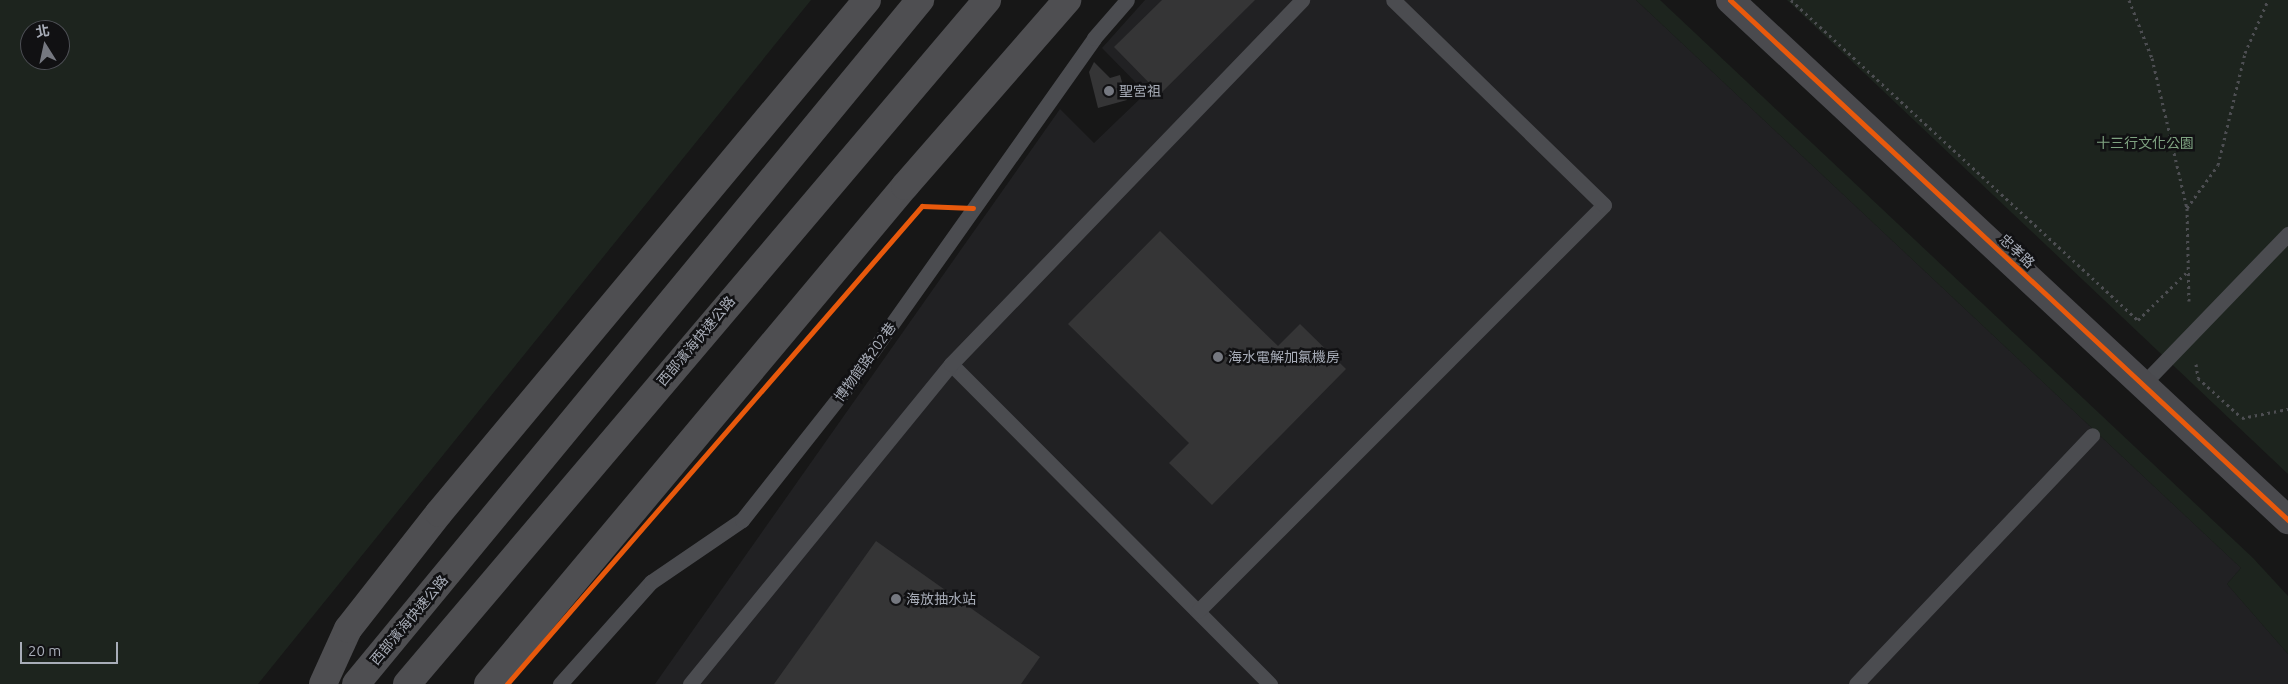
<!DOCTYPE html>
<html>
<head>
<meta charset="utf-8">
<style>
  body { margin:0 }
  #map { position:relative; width:2288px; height:684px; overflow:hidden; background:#171717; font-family:Ubuntu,"Noto Sans TC",sans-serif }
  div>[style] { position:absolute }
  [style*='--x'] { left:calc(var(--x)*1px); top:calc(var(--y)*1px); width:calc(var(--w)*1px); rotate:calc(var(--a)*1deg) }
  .built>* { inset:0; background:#212123 }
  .green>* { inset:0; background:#1d241e }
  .building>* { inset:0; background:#353536 }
  .path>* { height:3px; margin-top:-1.5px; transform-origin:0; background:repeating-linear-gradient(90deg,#4d4e52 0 2.5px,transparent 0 6.5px) }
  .lane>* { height:15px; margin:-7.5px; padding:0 7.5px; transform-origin:7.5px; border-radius:7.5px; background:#4b4c50 }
  .secondary>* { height:28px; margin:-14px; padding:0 14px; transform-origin:14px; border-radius:14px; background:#4a4a4e }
  .highway>* { height:28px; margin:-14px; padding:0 14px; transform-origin:14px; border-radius:14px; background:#4e4e51 }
  .cycleway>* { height:5px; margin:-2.5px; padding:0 2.5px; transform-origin:2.5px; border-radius:2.5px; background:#e8590c }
  .dots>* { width:14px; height:14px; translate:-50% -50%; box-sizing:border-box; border:2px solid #111113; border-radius:50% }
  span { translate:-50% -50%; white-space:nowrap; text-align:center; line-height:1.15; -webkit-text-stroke:5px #111113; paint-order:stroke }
  .poi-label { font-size:14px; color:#a8adb8 }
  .left { translate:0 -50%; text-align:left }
  .park-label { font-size:14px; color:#7fa381 }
  .street-label { font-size:14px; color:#a8adb8 }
  .north { position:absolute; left:20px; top:20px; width:50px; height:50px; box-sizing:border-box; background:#111113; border:1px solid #4d4f55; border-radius:50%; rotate:350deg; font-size:14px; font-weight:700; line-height:20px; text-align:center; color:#a8adb8 }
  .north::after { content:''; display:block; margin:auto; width:18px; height:22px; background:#757880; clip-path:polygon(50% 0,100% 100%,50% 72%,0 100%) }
  .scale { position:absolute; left:20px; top:642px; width:98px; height:22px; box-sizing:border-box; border:2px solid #a8adb8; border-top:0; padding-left:6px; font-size:15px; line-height:18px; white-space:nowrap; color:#a8adb8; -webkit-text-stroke:4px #111113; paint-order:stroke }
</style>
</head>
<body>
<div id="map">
  <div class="built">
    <div style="clip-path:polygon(1145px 0,1636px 0,2241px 568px,2227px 584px,2288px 654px,2288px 684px,655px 684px,1060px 109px,1094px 143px,1146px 93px,1102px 48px)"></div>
  </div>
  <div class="green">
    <div style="clip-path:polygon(evenodd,0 0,811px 0,258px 684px,0 684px,0 0,30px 30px,60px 30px,60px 60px,30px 60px,30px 30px)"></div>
    <div style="clip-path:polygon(1636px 0,1660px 0,2253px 558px,2288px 596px,2288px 654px,2227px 584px,2241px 568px)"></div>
    <div style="clip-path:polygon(1787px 0,2288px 0,2288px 474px)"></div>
  </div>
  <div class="building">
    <div style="clip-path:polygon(1162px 0,1255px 0,1160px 94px,1114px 47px)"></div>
    <div style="clip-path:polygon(1094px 62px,1110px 78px,1120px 75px,1127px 100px,1098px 108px,1089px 72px)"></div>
    <div style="clip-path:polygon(1160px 231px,1278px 346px,1300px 324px,1346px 369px,1212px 505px,1169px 463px,1189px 443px,1068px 324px)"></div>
    <div style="clip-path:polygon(876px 541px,1040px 657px,1021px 684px,774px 684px)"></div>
  </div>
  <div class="path">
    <div style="--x:1791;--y:0;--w:472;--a:42.7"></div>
    <div style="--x:2138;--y:320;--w:70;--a:-44.4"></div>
    <div style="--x:2129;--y:0;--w:62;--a:68.4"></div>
    <div style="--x:2152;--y:58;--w:154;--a:76.9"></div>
    <div style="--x:2187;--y:208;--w:93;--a:88.8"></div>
    <div style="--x:2187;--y:208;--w:53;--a:-54.2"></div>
    <div style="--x:2218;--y:165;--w:115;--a:-76.4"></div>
    <div style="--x:2245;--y:53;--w:58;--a:-66.5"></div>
    <div style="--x:2196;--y:364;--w:14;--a:82"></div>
    <div style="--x:2198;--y:378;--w:59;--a:42.3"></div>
    <div style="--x:2242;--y:418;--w:47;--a:-11.1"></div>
  </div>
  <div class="lane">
    <div style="--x:951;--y:364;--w:452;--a:45.1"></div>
    <div style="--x:2143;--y:384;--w:209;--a:-46"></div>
    <div style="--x:1198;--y:611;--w:574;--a:-45"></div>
    <div style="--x:1604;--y:205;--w:294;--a:-135.8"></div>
    <div style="--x:560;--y:684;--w:137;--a:-48.3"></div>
    <div style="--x:651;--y:582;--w:110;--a:-34.3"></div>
    <div style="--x:742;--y:520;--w:171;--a:-51.7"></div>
    <div style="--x:848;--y:386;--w:426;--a:-54.7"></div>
    <div style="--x:1094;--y:38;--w:50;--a:-49"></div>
    <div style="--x:690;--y:684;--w:413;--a:-50.8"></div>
    <div style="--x:951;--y:364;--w:506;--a:-46.04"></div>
    <div style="--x:1856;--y:684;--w:343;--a:-46.5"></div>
  </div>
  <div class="secondary">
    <div style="--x:1730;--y:0;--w:763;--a:42.98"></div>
  </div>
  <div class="highway">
    <div style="--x:323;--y:684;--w:60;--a:-65.6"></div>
    <div style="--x:348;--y:629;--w:147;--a:-51.9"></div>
    <div style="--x:439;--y:513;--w:668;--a:-50.16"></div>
    <div style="--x:356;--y:684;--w:887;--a:-50.49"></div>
    <div style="--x:407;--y:684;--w:897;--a:-49.7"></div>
    <div style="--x:488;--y:684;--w:650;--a:-50.06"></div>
    <div style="--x:905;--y:186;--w:247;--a:-48.9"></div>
  </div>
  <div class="cycleway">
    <div style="--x:1730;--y:0;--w:763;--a:42.98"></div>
    <div style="--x:507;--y:684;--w:633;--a:-49.04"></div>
    <div style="--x:922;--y:206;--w:51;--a:2.2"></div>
  </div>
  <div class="dots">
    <div style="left:1109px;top:91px;background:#757880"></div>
    <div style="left:1218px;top:357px;background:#757880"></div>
    <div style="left:896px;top:599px;background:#757880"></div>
  </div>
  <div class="poi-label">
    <span class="left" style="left:1119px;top:91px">聖宮祖</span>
    <span class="left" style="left:1228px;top:357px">海水電解加氯機房</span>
    <span class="left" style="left:906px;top:599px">海放抽水站</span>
  </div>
  <div class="park-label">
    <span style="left:2145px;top:143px">十三行文化公園</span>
  </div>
  <div class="street-label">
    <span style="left:2017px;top:251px;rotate:43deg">忠孝路</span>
    <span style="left:696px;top:341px;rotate:-50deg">西部濱海快速公路</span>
    <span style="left:865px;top:362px;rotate:-54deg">博物館路202巷</span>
    <span style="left:409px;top:620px;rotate:-50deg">西部濱海快速公路</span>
  </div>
  <div class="north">北</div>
  <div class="scale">20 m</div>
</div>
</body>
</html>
